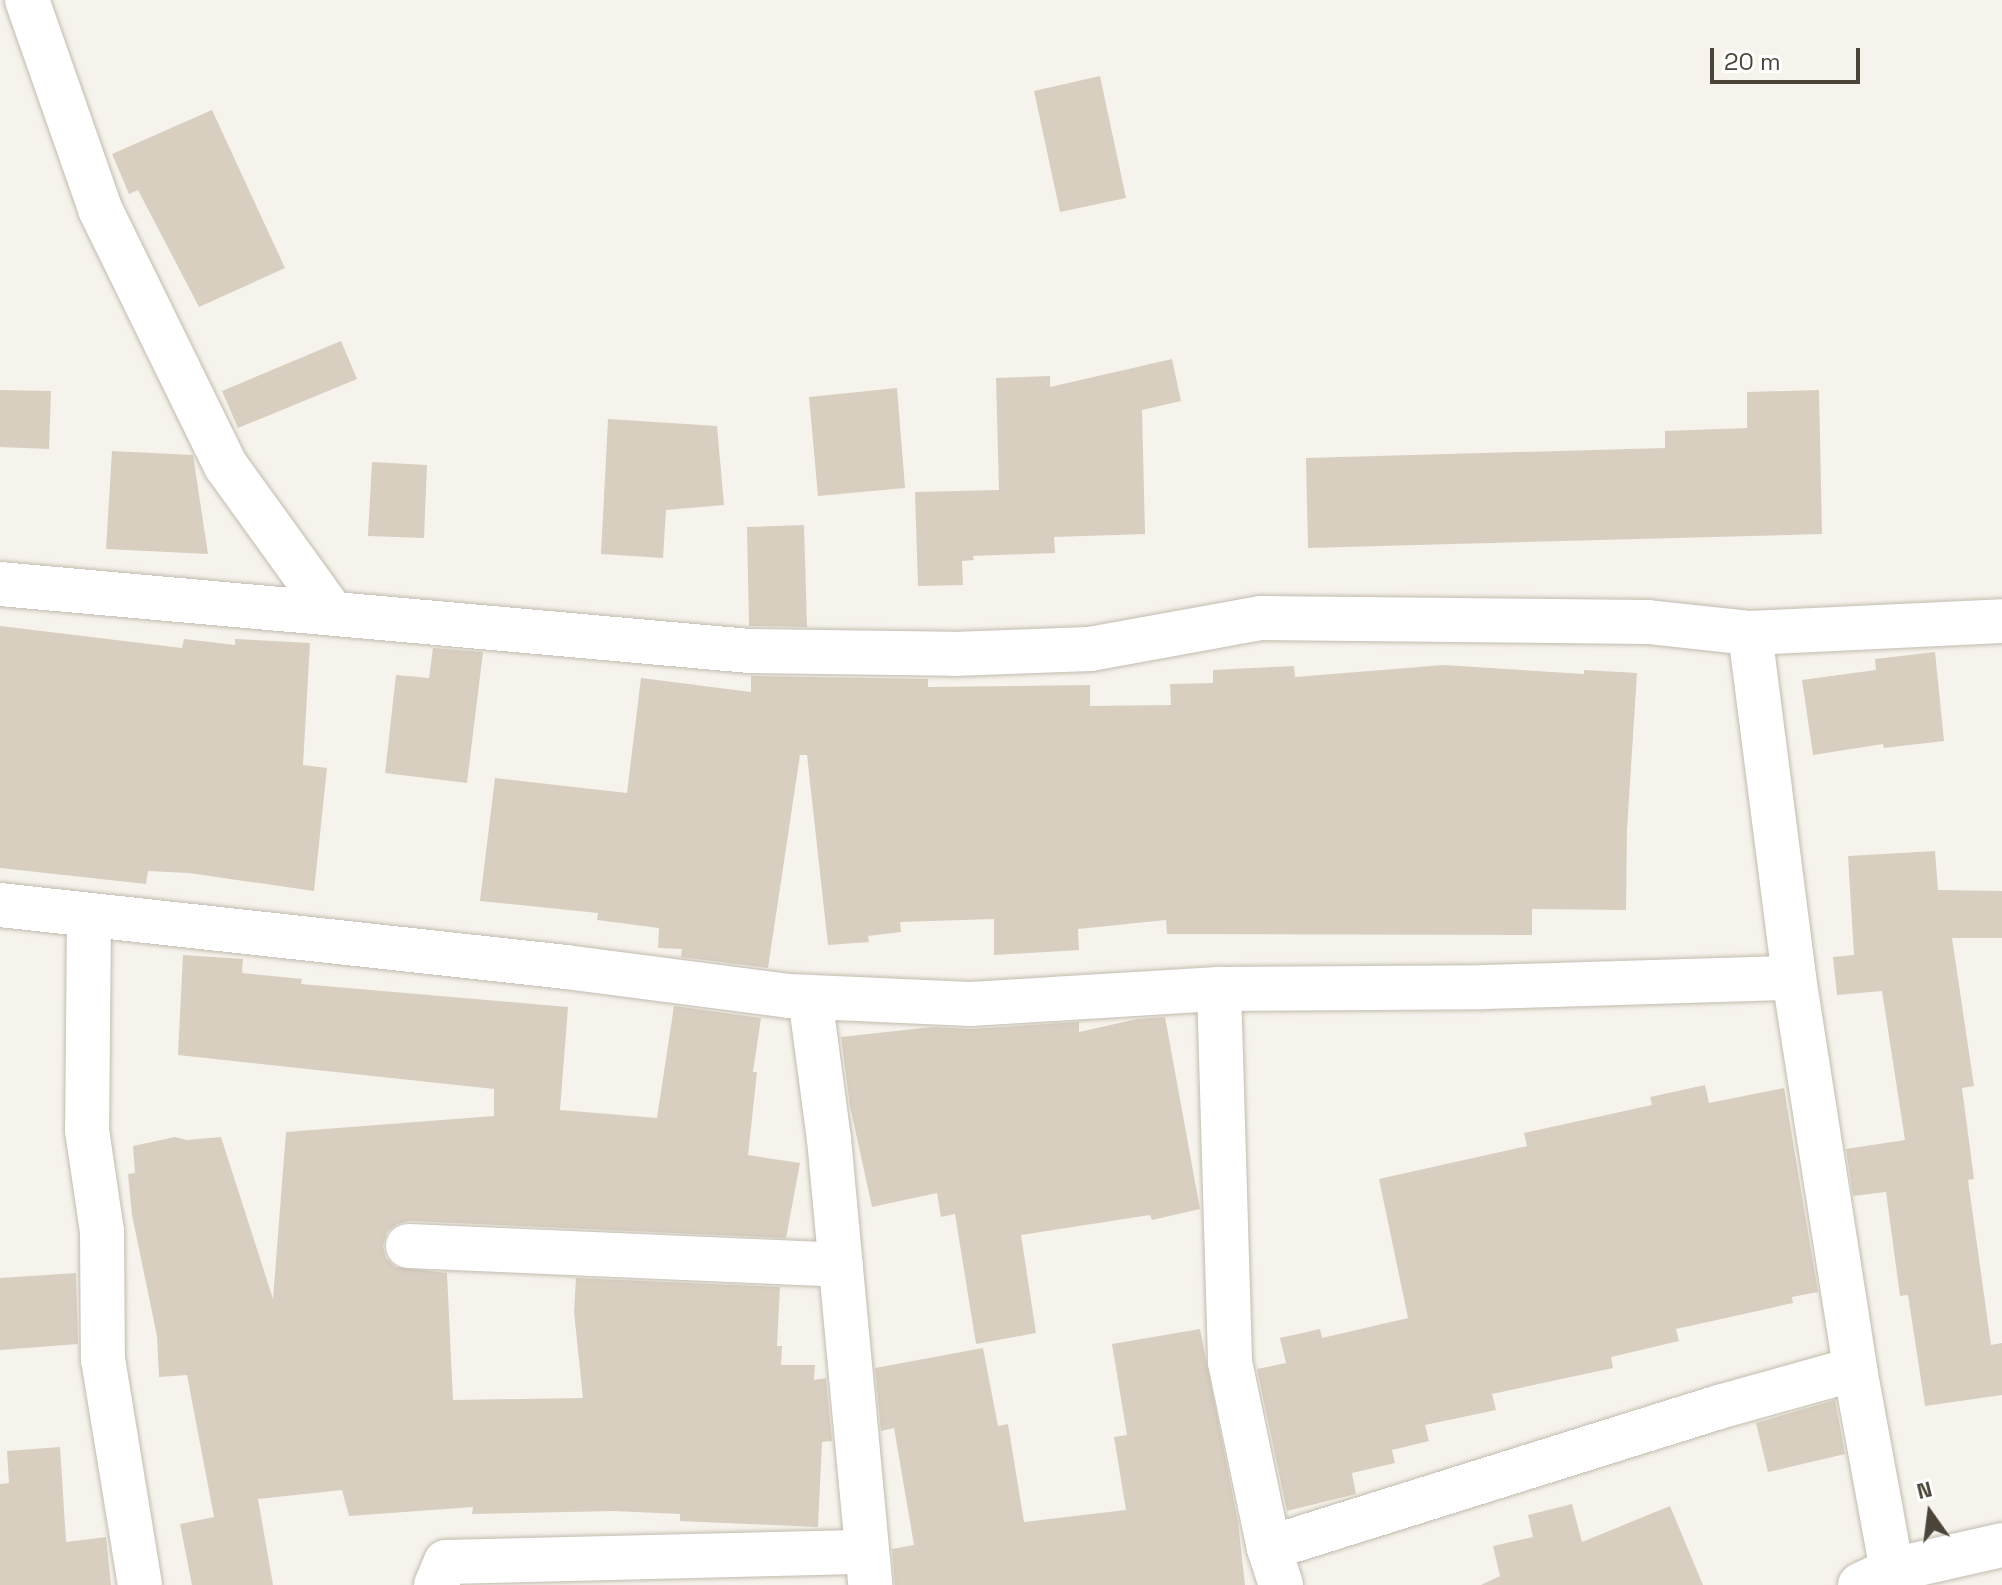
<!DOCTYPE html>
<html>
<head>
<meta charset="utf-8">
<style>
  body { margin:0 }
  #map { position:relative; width:2002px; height:1585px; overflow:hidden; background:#f6f3ec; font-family:"Space Grotesk",sans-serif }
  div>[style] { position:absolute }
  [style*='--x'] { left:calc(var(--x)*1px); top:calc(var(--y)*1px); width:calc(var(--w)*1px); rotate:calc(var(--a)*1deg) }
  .building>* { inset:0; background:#d8cfc1 }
  .roads { filter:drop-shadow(0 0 2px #c2bbae) drop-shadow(0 0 2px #c2bbae) }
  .street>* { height:44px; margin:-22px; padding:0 22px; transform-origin:22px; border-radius:22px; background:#fff }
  span { translate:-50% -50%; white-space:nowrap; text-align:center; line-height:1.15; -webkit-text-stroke:6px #fff; paint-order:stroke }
  .north { position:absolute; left:1890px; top:1473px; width:80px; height:80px; -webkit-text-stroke:6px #fff; paint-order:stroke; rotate:346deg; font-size:22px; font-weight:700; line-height:32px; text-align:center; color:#4b4439 }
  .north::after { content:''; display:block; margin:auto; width:28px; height:36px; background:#4b4439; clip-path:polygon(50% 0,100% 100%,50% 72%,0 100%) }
  .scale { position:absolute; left:1710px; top:48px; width:150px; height:36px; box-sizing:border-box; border:4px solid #4b4439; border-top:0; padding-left:10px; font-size:24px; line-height:28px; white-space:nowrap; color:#4b4439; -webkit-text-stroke:6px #fff; paint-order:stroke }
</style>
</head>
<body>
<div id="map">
  <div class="building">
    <div style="clip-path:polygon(1100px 76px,1126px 198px,1060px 212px,1034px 91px)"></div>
    <div style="clip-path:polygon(212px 110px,285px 268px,199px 307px,138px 190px,129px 194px,112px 154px)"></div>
    <div style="clip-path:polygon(341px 341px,357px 379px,238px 428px,222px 391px)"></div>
    <div style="clip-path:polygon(1172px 359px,1181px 401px,1142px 410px,1145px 534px,1054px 537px,1055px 553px,973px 556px,974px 560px,962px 561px,963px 585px,918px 586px,915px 492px,999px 490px,996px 378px,1050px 376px,1050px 387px)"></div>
    <div style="clip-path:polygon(897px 388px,905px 488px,818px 496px,809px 397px)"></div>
    <div style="clip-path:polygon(0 390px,51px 391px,49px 449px,0 447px)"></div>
    <div style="clip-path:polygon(1819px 390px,1822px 534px,1308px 548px,1306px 458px,1665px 448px,1665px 431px,1747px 428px,1747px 392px)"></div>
    <div style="clip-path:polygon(608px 419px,717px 426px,724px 505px,666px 510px,663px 558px,601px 554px)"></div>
    <div style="clip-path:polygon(112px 451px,193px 455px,208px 554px,106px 549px)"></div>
    <div style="clip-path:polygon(372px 462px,427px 465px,424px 538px,368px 536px)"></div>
    <div style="clip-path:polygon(804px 525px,807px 627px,749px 626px,747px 527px)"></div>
    <div style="clip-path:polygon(0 626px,182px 648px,184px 639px,235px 645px,235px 639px,310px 643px,303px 765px,327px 768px,314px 891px,189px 873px,148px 871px,146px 884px,0 868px)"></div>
    <div style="clip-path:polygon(433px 648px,483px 652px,467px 783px,385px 773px,396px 675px,429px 678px)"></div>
    <div style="clip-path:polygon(1935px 652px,1944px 741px,1884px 748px,1883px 744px,1813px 755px,1802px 680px,1876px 670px,1875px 659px)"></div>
    <div style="clip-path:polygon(1444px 665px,1584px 674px,1584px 670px,1637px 673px,1627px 830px,1626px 910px,1532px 909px,1532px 935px,1167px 934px,1166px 920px,1078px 929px,1079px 950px,994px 955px,994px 919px,900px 922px,901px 932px,868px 936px,869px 942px,828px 945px,807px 755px,800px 755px,768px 968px,681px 957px,682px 949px,658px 948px,659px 928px,597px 920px,598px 913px,480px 901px,495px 778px,627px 793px,641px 678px,751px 692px,751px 676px,928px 679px,928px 687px,1090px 685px,1090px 706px,1171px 705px,1170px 684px,1213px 683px,1213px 670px,1294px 666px,1295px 677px)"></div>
    <div style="clip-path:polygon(1935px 851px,1938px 890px,2002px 891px,2002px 938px,1952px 938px,1974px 1086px,1962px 1088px,1974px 1179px,1968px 1180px,1991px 1345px,2002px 1343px,2002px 1395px,1925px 1406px,1908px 1295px,1900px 1296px,1886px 1192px,1853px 1196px,1846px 1149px,1905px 1140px,1882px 991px,1837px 995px,1833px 957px,1854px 955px,1848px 856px)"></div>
    <div style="clip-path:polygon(183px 955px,243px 959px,242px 973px,302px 979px,301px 984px,568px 1007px,560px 1110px,657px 1118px,674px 1006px,761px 1018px,753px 1072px,757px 1072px,748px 1155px,800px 1163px,786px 1238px,409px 1221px,397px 1224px,387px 1232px,383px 1246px,386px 1258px,395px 1267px,447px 1273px,453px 1400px,583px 1398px,574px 1312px,576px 1278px,780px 1287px,777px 1346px,782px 1346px,781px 1365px,815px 1365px,814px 1380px,826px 1378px,832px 1441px,822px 1442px,818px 1527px,680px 1521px,680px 1514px,614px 1511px,472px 1514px,473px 1507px,349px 1516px,342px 1490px,258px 1499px,273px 1585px,192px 1585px,180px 1524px,214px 1517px,187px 1375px,159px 1377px,157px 1336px,132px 1215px,128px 1174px,135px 1173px,133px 1146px,175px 1137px,187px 1140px,221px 1137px,273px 1299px,286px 1132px,494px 1116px,494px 1089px,178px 1055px)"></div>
    <div style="clip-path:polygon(1165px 1017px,1200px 1209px,1152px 1220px,1150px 1215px,1021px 1235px,1036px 1333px,976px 1344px,955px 1214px,941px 1217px,937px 1193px,872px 1207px,850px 1106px,841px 1037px,932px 1027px,972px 1029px,1079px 1022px,1079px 1032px,1137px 1019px)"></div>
    <div style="clip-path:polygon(1705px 1085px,1709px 1103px,1784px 1088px,1818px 1292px,1792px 1297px,1793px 1303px,1676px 1329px,1679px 1341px,1611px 1357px,1613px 1368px,1492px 1394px,1496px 1410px,1425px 1425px,1429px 1441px,1392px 1450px,1395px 1463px,1352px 1473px,1356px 1494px,1287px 1511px,1257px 1369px,1286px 1363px,1280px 1338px,1320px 1329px,1322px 1338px,1408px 1318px,1379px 1179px,1527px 1146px,1524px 1133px,1652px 1105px,1650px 1097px)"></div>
    <div style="clip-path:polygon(76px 1273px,78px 1344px,0 1350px,0 1278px)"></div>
    <div style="clip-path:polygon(1200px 1329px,1238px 1522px,1245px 1585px,895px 1585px,892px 1549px,914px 1545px,894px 1428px,881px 1431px,875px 1368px,983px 1348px,998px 1426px,1008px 1424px,1024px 1522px,1126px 1510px,1114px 1437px,1127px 1435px,1112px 1344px)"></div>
    <div style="clip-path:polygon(1835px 1400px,1845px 1454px,1768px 1472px,1756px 1423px)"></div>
    <div style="clip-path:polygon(60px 1447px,66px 1542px,106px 1537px,111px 1585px,0 1585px,0 1484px,9px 1483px,7px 1451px)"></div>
    <div style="clip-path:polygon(1572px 1504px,1582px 1542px,1670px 1506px,1703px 1585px,1481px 1585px,1500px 1576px,1493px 1546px,1533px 1537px,1528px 1515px)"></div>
  </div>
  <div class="roads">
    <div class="street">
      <div style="--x:27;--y:0;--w:221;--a:70.7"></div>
      <div style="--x:100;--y:209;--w:286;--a:63.9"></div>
      <div style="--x:226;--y:466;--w:181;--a:54.2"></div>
      <div style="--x:0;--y:584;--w:752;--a:5.11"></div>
      <div style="--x:749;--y:651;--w:204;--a:0.8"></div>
      <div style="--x:953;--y:654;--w:137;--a:-2.1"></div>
      <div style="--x:1090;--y:649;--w:173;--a:-10.3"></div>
      <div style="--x:1260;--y:618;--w:388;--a:0.6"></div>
      <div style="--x:1648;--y:622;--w:103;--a:6.2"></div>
      <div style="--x:1750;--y:633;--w:252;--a:-2.7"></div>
      <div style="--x:1750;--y:633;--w:348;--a:82.7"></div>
      <div style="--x:1794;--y:978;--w:396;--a:81.1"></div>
      <div style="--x:1855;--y:1369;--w:204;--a:79.6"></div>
      <div style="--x:0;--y:905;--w:569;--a:6.25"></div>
      <div style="--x:566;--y:967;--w:225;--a:7.4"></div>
      <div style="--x:789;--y:996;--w:182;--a:2.5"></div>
      <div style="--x:971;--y:1004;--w:248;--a:-3.5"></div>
      <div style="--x:1219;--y:989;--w:265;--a:-0.4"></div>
      <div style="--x:1484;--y:987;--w:310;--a:-1.7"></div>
      <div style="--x:89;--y:915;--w:215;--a:90.5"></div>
      <div style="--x:87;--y:1130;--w:102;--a:81.6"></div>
      <div style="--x:102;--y:1231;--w:128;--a:89.6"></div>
      <div style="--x:103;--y:1359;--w:229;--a:80.7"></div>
      <div style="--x:1219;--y:989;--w:373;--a:88.3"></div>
      <div style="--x:1230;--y:1362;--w:190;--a:78.2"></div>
      <div style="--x:1269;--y:1548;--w:39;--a:72"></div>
      <div style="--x:810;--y:997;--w:143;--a:82.4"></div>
      <div style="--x:829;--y:1139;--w:448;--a:84.7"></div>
      <div style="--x:408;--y:1246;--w:433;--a:2.5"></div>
      <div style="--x:1269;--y:1548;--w:472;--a:-17.4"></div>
      <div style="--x:1719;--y:1407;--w:141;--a:-15.6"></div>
      <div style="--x:436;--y:1585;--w:25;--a:-67"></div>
      <div style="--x:446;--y:1562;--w:421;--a:-1.4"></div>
      <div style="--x:1860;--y:1585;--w:35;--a:-25"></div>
      <div style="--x:1892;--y:1570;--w:113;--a:-12.8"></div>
    </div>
  </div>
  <div class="north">N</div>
  <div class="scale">20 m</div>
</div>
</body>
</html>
